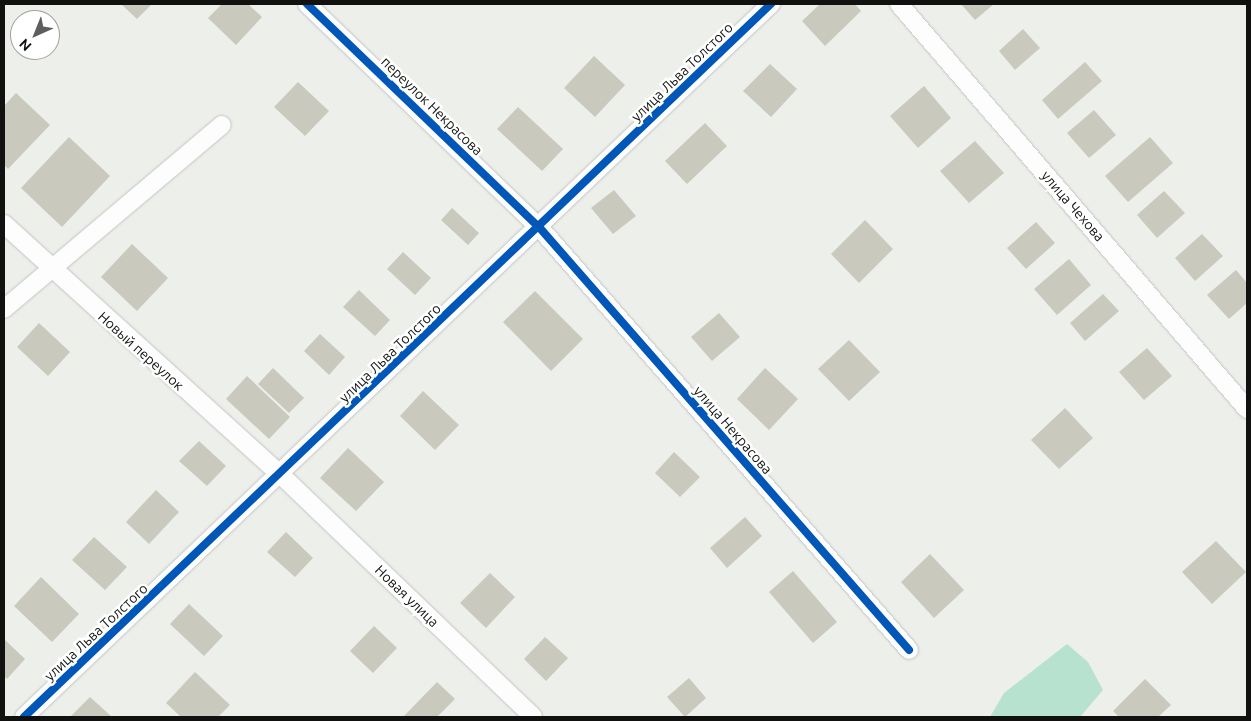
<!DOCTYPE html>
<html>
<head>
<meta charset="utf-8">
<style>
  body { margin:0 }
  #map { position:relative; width:1251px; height:721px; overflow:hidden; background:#edefeb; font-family:Ubuntu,sans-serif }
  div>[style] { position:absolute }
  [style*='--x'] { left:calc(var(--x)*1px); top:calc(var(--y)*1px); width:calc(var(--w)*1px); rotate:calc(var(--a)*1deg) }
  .water>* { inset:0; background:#b7e2cf }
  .building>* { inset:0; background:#c9c9bd }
  .roads { filter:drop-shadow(0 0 1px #c4c5c2) drop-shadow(0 0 1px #c4c5c2) }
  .minor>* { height:18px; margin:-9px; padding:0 9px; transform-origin:9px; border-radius:9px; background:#fcfdfc }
  .cycleway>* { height:8px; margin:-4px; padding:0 4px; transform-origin:4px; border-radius:4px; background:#0057b8 }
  span { translate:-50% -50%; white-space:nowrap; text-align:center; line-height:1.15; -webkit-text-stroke:5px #fff; paint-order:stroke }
  .street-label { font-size:14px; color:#11120f }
  .frame { position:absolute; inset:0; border:5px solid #11120f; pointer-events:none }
  .north { position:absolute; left:10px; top:10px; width:50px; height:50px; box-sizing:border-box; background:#fff; border:1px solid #a0a09f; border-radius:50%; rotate:224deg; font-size:14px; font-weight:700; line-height:20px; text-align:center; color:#11120f }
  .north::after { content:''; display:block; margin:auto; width:18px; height:22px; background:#5e5f5c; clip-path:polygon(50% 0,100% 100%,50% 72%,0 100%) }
</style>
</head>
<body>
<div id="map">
  <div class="water">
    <div style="clip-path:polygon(1067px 644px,1088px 662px,1103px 690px,1080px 717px,990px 717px,1004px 693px)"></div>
  </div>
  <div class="building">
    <div style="clip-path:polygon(121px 4px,152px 4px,137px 19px)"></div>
    <div style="clip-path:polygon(222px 4px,248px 4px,262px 17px,236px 45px,208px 18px)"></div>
    <div style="clip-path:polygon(820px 4px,855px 4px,861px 11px,825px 46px,802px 21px)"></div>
    <div style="clip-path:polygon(961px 4px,994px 4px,975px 20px)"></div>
    <div style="clip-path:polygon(1023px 29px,1040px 48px,1015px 70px,999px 51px)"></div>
    <div style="clip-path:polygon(594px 56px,625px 85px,595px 117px,564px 88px)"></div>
    <div style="clip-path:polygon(1085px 62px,1102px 81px,1058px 119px,1042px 100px)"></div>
    <div style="clip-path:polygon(770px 64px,797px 89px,771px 117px,743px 91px)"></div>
    <div style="clip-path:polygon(298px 82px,329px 111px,305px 136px,274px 107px)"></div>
    <div style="clip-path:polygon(924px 86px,951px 118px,918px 148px,890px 116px)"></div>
    <div style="clip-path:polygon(16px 93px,50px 125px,8px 169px,4px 165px,4px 106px)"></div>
    <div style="clip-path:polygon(518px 107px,563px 149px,542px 171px,497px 129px)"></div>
    <div style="clip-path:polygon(1094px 110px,1116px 135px,1089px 158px,1067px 133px)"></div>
    <div style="clip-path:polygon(705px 123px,727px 146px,687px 184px,665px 161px)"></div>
    <div style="clip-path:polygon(69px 137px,110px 176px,62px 227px,21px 188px)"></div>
    <div style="clip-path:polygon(1150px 137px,1173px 163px,1128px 202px,1105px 176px)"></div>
    <div style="clip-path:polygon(975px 141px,1004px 173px,969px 203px,940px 171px)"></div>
    <div style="clip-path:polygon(614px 190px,636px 216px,613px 234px,591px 208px)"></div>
    <div style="clip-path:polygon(1164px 191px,1185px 213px,1157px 238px,1137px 215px)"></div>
    <div style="clip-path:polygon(452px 208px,479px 233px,468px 245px,441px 220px)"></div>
    <div style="clip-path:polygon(865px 220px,893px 249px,859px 283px,831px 254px)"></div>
    <div style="clip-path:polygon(1036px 222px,1055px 243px,1026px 269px,1007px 248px)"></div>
    <div style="clip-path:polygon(1202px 234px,1223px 256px,1195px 281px,1175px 258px)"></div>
    <div style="clip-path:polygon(132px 244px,168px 278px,137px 311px,101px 277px)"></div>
    <div style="clip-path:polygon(403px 252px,431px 278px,415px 295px,387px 269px)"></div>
    <div style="clip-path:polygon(1069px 259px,1091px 285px,1057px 315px,1034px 289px)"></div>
    <div style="clip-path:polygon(1236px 270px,1247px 283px,1247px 303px,1229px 319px,1207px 295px)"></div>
    <div style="clip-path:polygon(359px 290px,390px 320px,375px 336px,343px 307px)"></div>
    <div style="clip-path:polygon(535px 291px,583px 339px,551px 371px,503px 322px)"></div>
    <div style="clip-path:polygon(1103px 294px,1119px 311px,1085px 341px,1070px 323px)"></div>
    <div style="clip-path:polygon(719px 313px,740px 337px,712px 361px,691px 337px)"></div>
    <div style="clip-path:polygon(39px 323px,70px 352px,48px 376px,17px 347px)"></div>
    <div style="clip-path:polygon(320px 334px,345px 357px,329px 375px,304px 351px)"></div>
    <div style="clip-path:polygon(849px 340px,880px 372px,849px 401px,818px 369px)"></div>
    <div style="clip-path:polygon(1147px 348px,1172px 376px,1144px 400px,1119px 372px)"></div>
    <div style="clip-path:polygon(273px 368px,304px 398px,289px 413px,258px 384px)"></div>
    <div style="clip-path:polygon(765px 368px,798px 399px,769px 430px,737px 399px)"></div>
    <div style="clip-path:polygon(247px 376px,290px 417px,269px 439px,226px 399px)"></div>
    <div style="clip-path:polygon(423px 391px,459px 425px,435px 450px,400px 416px)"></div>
    <div style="clip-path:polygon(1065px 408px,1093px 438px,1059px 469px,1031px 440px)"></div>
    <div style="clip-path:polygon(199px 441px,226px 466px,207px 486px,179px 461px)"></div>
    <div style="clip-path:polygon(348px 448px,384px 482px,356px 511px,320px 478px)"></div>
    <div style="clip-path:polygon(674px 452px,700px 477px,680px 497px,655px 473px)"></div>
    <div style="clip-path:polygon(156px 490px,179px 512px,149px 544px,126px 522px)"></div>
    <div style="clip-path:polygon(745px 517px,762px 536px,727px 568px,710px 548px)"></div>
    <div style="clip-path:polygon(286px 532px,313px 558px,295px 577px,267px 552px)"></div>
    <div style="clip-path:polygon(94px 537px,127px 567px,105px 590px,72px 560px)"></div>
    <div style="clip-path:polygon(1216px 541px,1246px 572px,1212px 604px,1182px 572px)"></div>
    <div style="clip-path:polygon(930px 554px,964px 590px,934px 618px,901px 582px)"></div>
    <div style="clip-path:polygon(793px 571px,837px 622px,813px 643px,769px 592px)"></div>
    <div style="clip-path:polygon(490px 573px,515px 597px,486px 628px,460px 603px)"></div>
    <div style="clip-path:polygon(41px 577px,79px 614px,52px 642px,14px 606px)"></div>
    <div style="clip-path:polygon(189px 604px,223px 636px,204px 656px,170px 624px)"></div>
    <div style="clip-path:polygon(374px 626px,397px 648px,373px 673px,350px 651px)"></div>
    <div style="clip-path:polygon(545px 637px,568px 658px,546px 681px,524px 659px)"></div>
    <div style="clip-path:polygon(4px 639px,25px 659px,7px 679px,4px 676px)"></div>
    <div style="clip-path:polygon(195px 672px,230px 705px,218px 717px,181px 717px,166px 703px)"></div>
    <div style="clip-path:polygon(689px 678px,706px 698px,685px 717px,667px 697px)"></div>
    <div style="clip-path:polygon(1145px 679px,1171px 705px,1158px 717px,1119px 717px,1113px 711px)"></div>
    <div style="clip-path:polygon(437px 682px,455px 699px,437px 717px,403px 717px)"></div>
    <div style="clip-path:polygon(90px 697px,112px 717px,70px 717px)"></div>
  </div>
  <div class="roads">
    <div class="minor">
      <div style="--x:307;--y:4;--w:322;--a:43.9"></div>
      <div style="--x:539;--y:227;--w:562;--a:48.82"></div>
      <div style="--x:899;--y:4;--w:534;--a:49.33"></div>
      <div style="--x:4;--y:224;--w:374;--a:42.2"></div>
      <div style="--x:281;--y:475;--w:349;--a:43.8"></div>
      <div style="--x:4;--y:309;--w:285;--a:-40.2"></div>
      <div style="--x:24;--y:717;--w:1033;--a:-43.67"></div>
    </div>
  </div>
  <div class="cycleway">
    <div style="--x:307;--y:4;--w:322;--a:43.9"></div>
    <div style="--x:539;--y:227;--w:562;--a:48.82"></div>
    <div style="--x:24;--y:717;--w:1033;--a:-43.67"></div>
  </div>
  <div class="street-label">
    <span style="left:682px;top:72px;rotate:-44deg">улица Льва Толстого</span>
    <span style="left:432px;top:106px;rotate:44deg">переулок Некрасова</span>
    <span style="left:1073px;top:206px;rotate:49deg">улица Чехова</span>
    <span style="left:141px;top:351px;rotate:42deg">Новый переулок</span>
    <span style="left:390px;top:353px;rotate:-44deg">улица Льва Толстого</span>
    <span style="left:733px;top:430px;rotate:49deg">улица Некрасова</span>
    <span style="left:407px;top:596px;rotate:44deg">Новая улица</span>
    <span style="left:96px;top:632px;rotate:-43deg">улица Льва Толстого</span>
  </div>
  <div class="frame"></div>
  <div class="north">N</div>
</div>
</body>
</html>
